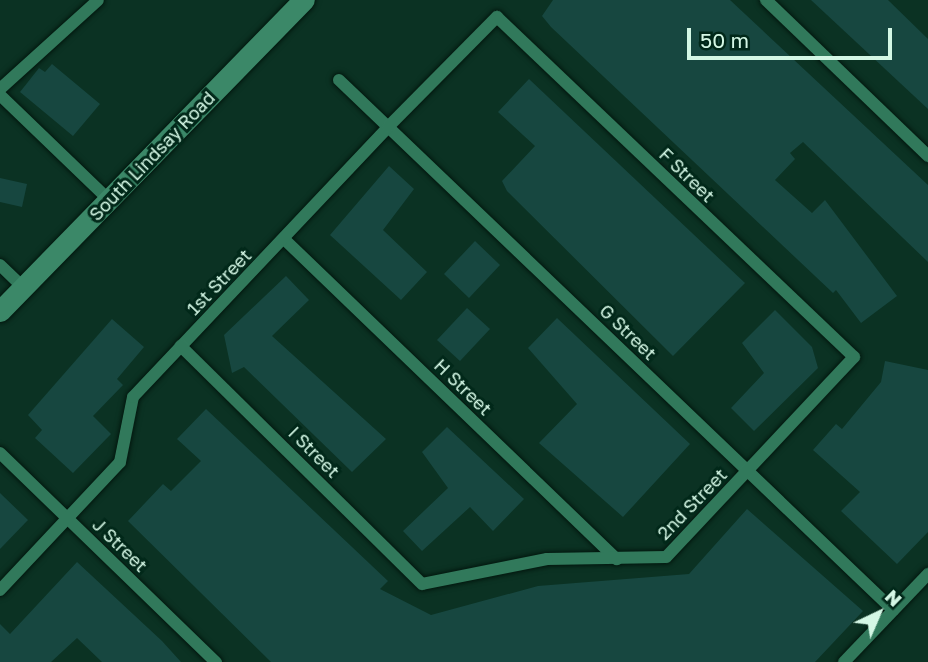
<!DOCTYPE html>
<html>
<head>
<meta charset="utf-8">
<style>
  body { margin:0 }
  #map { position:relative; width:928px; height:662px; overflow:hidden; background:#0b3223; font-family:"Golos Text",sans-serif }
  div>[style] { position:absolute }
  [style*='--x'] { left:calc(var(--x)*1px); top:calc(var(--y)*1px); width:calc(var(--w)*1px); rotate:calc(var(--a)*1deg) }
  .building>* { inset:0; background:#174740 }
  .roads { filter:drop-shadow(0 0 2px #03170e) drop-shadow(0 0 2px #03170e) }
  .lane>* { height:12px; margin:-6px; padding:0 6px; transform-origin:6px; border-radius:6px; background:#31795b }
  .secondary>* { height:21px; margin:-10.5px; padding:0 10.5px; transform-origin:10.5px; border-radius:10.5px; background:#3b8868 }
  span { translate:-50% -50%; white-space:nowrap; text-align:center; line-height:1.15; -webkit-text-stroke:6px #012819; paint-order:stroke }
  .street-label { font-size:18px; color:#d4f7e5 }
  .north { position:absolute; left:844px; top:578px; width:70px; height:70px; -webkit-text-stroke:5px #012819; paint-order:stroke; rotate:44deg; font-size:19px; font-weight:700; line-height:28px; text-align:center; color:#d4f7e5 }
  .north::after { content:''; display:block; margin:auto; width:24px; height:32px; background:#d4f7e5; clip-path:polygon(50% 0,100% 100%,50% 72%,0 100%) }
  .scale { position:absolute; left:687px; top:28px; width:205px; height:32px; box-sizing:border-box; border:4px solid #d4f7e5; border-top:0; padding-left:9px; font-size:21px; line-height:24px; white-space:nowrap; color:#d4f7e5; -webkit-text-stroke:5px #012819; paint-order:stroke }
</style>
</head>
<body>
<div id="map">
  <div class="building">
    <div style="clip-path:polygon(553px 0,730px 0,928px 185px,928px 262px,803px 142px,790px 153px,795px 159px,775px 180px,812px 213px,825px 200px,897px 296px,861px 323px,836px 290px,833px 293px,551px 27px,542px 16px)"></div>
    <div style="clip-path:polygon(811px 0,888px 0,928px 39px,928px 109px)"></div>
    <div style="clip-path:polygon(52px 64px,100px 104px,73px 136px,20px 92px,39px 68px,45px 72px)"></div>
    <div style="clip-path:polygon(529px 79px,745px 283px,673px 356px,507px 191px,502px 181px,535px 146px,498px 112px)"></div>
    <div style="clip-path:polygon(389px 166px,414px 189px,383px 230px,427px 272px,401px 300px,330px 235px)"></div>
    <div style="clip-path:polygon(0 178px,27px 184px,22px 207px,0 202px)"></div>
    <div style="clip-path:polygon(475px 241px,500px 265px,469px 298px,444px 274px)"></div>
    <div style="clip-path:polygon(286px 276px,309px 300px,272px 336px,386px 439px,352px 472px,244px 367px,232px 373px,224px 335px)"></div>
    <div style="clip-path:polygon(467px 308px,490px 329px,460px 361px,437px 340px)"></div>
    <div style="clip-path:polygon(775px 310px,812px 347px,818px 368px,754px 431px,731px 408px,764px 373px,742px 343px)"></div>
    <div style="clip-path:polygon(557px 318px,690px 444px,623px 517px,539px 443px,577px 404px,528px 348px)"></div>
    <div style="clip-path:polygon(112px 319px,144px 347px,117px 379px,123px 385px,93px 416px,111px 434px,73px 473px,35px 438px,42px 430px,28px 415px)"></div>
    <div style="clip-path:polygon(885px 361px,928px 370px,928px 532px,897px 564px,841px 511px,860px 492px,813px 450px,836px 424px,842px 429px,881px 382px)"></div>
    <div style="clip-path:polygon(206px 409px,388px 581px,380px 589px,431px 615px,538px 586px,689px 574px,747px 509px,863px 611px,815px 662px,271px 662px,128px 521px,163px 484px,171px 491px,201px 461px,177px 439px)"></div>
    <div style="clip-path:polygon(447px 427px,524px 499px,493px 531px,470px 507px,422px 551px,403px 531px,448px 488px,422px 452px)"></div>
    <div style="clip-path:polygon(0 493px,28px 520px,0 549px)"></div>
    <div style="clip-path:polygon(77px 562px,162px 641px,181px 662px,102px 662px,77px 638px,51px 662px,0 662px,0 624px,10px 634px)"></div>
  </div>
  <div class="roads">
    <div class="lane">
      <div style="--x:766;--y:0;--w:225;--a:43.9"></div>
      <div style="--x:339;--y:80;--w:767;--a:43.73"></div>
      <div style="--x:0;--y:89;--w:132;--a:-42.2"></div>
      <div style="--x:0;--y:95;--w:151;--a:43.9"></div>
      <div style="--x:284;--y:239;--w:462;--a:43.9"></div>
      <div style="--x:0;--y:265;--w:33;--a:44"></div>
      <div style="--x:0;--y:453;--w:301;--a:44.1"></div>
      <div style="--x:0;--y:590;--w:175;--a:-46.8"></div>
      <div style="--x:120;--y:462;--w:66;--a:-78.7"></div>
      <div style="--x:133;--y:397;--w:371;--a:-46.6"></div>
      <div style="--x:388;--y:127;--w:155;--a:-45.3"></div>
      <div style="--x:497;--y:17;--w:493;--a:43.6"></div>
      <div style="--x:854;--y:357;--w:274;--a:133.2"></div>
      <div style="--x:666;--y:557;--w:119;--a:179"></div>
      <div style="--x:547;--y:559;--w:127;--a:168.7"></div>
      <div style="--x:422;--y:584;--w:339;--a:-135.4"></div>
      <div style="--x:844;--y:662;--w:122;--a:-46.3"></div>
    </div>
    <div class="secondary">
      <div style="--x:0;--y:311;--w:435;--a:-45.7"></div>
    </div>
  </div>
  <div class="street-label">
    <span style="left:152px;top:156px;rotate:-46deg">South Lindsay Road</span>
    <span style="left:687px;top:175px;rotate:44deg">F Street</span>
    <span style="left:219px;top:282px;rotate:-46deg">1st Street</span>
    <span style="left:628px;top:332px;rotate:44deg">G Street</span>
    <span style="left:463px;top:387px;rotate:44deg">H Street</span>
    <span style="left:314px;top:452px;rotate:45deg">I Street</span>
    <span style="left:692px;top:504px;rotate:-46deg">2nd Street</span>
    <span style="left:120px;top:545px;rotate:44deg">J Street</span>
  </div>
  <div class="north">N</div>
  <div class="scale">50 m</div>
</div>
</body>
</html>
